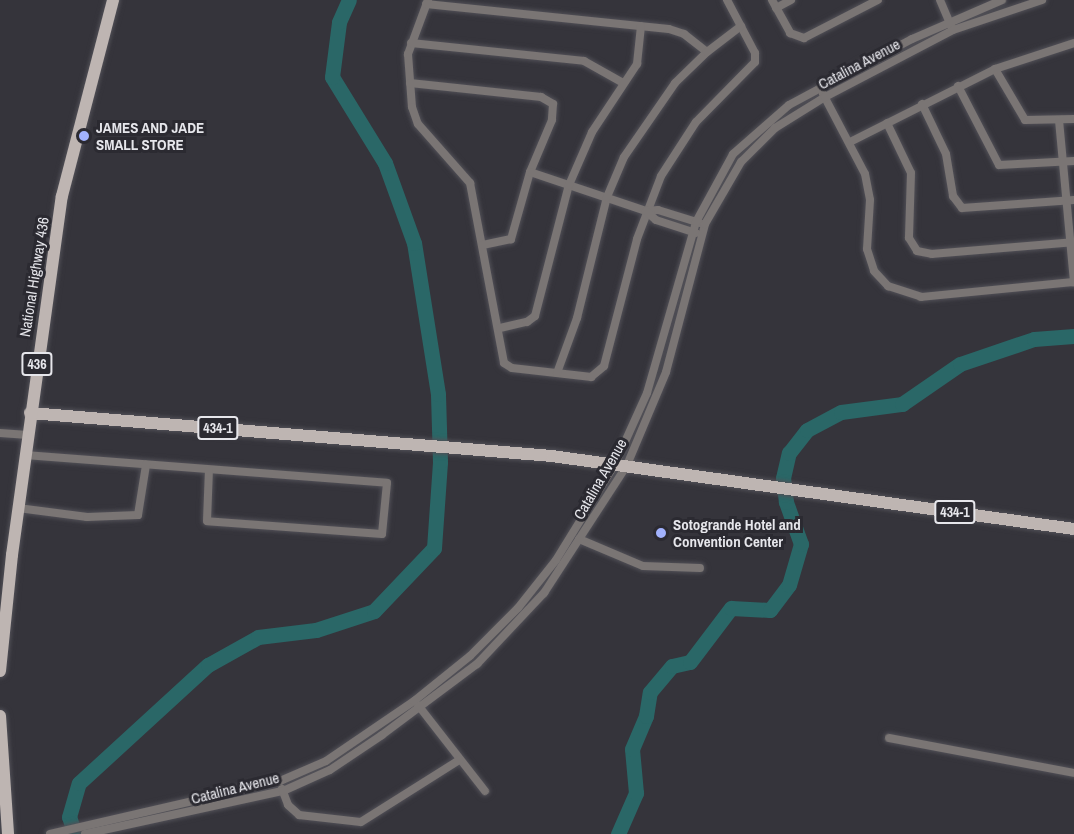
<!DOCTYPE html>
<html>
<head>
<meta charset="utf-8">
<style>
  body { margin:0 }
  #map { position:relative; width:1074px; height:834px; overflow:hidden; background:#35343b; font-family:"Archivo Narrow",sans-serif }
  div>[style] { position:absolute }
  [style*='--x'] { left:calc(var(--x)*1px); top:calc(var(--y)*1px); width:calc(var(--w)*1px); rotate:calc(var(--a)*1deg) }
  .river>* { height:15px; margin:-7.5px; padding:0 7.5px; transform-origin:7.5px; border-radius:7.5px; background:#2a6767 }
  .roads { filter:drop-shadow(0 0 2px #515057) drop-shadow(0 0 2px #515057) }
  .minor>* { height:8px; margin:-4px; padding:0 4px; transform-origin:4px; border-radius:4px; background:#7a7574 }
  .primary>* { height:12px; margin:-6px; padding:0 6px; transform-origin:6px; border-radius:6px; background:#beb5b2 }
  .dots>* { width:16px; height:16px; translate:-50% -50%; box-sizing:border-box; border:3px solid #2b2a31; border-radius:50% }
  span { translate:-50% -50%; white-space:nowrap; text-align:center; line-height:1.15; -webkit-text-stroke:6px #2b2a31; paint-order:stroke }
  .shield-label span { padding:2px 4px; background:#2b2a31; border:2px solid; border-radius:4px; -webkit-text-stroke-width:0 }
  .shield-label { font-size:14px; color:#e6e6eb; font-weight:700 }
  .street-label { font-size:15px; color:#e6e6eb }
  .poi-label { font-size:15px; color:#e6e6eb; font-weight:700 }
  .left { translate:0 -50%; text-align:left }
</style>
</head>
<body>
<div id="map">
  <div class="river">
    <div style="--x:75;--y:834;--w:18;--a:-109"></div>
    <div style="--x:69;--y:817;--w:35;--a:-74"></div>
    <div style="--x:79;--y:783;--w:175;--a:-42.5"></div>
    <div style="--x:208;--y:665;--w:57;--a:-29.2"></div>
    <div style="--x:258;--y:637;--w:58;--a:-6.9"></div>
    <div style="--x:316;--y:630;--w:61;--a:-18.1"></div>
    <div style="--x:374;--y:611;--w:87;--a:-46.4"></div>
    <div style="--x:434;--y:548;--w:86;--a:-86"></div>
    <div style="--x:440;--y:462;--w:68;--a:-91.7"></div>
    <div style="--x:438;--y:394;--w:153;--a:-99"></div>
    <div style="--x:414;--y:243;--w:85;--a:-109.9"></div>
    <div style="--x:385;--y:163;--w:101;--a:-121.6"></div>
    <div style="--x:332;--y:77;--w:55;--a:-82.7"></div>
    <div style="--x:339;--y:22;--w:24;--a:-66"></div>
    <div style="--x:618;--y:834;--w:45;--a:-66.3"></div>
    <div style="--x:636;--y:793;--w:44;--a:-95.2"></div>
    <div style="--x:632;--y:749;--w:36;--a:-67"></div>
    <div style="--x:646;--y:716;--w:24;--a:-81"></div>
    <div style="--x:650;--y:692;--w:34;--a:-50"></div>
    <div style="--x:672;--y:666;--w:18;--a:-13"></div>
    <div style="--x:690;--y:662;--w:68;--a:-52.8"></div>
    <div style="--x:731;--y:608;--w:39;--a:3"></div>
    <div style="--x:770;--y:610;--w:31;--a:-53"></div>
    <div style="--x:789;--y:585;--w:43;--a:-73.7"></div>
    <div style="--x:801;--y:544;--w:45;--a:-109.7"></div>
    <div style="--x:786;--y:502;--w:24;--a:-97"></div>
    <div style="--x:783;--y:478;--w:26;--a:-77"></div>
    <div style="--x:789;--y:453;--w:29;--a:-52"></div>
    <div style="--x:807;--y:430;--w:38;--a:-28"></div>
    <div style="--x:841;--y:412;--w:62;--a:-7.5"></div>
    <div style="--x:902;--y:404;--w:70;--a:-34.6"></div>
    <div style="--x:960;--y:364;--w:78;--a:-18.7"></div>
    <div style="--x:1034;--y:339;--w:40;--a:-4.3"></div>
  </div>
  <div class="roads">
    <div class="minor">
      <div style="--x:428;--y:0;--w:58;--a:110.3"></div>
      <div style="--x:408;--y:54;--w:53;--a:85.7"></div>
      <div style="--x:412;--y:107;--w:18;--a:71"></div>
      <div style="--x:418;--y:124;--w:79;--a:48.6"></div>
      <div style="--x:470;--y:183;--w:183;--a:79.3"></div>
      <div style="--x:504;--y:363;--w:9;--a:32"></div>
      <div style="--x:512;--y:368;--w:80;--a:6.5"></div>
      <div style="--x:591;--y:377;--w:17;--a:-40"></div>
      <div style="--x:604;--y:366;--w:131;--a:-75.4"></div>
      <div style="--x:637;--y:239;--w:67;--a:-69.1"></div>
      <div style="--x:661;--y:176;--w:64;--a:-57.1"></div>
      <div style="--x:696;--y:122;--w:84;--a:-45.5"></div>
      <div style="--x:755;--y:62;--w:9;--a:-90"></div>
      <div style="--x:755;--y:53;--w:60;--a:-117.8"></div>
      <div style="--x:772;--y:0;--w:38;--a:61"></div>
      <div style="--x:790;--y:33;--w:15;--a:20"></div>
      <div style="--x:804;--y:38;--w:83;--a:-27.2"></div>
      <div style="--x:940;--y:0;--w:28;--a:67"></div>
      <div style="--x:426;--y:4;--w:244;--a:5.9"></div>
      <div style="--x:669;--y:29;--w:16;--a:18"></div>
      <div style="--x:684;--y:34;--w:29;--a:38"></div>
      <div style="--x:776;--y:8;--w:17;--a:-28"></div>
      <div style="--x:411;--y:43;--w:174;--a:5.9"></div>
      <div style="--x:584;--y:61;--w:45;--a:29.4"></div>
      <div style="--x:995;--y:69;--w:59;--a:59.5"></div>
      <div style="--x:1025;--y:120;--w:49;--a:-1.2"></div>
      <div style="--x:410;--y:83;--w:132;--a:6.1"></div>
      <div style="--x:541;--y:97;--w:14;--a:30"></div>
      <div style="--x:553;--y:104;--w:16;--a:94"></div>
      <div style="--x:552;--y:120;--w:56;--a:112.9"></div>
      <div style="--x:530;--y:172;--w:70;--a:105.8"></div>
      <div style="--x:511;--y:239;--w:29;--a:168"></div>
      <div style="--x:958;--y:86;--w:89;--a:62.6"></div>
      <div style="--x:999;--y:165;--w:75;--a:-3.1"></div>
      <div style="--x:823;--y:94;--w:90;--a:62.3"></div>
      <div style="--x:865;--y:174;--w:26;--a:79"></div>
      <div style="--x:870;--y:200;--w:49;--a:93.5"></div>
      <div style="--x:867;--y:249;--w:23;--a:72"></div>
      <div style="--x:874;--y:271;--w:21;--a:47"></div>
      <div style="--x:888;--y:286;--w:35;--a:18"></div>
      <div style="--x:921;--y:297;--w:154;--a:-5.6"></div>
      <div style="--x:922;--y:104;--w:55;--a:64.4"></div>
      <div style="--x:946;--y:154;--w:43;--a:80.5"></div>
      <div style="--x:953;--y:196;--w:15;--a:53"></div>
      <div style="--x:962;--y:208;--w:112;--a:-4.1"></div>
      <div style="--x:1059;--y:120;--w:163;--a:84.7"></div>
      <div style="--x:887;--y:123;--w:55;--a:64.4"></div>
      <div style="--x:911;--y:173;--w:65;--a:91.8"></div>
      <div style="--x:909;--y:238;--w:15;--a:58"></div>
      <div style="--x:917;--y:251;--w:15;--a:11"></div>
      <div style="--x:932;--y:254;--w:143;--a:-4.8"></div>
      <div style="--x:850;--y:142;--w:162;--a:-26.7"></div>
      <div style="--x:995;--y:69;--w:83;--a:-18.2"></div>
      <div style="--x:530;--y:172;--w:122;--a:18.6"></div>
      <div style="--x:646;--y:211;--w:12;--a:-5"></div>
      <div style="--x:658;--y:210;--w:44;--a:17.2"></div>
      <div style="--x:646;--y:211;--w:13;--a:42"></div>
      <div style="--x:656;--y:220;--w:42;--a:18"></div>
      <div style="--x:500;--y:328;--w:28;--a:-13"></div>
      <div style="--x:527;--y:322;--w:10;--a:-37"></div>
      <div style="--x:535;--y:316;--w:135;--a:-75.5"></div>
      <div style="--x:569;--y:185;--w:58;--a:-66.5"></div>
      <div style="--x:592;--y:132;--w:82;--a:-56.5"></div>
      <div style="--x:637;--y:64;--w:38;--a:-84"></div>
      <div style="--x:557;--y:373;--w:59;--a:-70"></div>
      <div style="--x:577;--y:318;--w:125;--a:-76.1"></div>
      <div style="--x:607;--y:197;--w:43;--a:-67"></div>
      <div style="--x:624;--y:157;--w:90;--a:-55.4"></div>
      <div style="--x:675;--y:83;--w:45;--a:-44.1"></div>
      <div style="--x:707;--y:52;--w:43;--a:-37.4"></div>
      <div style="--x:0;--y:433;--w:28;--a:4"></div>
      <div style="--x:25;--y:455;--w:363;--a:4.4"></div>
      <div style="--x:387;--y:483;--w:51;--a:95.6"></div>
      <div style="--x:382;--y:534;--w:175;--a:-175.8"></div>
      <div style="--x:207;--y:521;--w:51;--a:-87.8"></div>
      <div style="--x:18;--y:508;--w:70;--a:7.4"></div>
      <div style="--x:87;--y:517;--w:51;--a:-2.2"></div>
      <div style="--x:138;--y:515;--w:51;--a:-80.9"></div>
      <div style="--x:579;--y:539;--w:69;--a:22.9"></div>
      <div style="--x:643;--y:566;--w:57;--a:2"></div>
      <div style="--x:418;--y:705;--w:109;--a:52.1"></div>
      <div style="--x:889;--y:738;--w:188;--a:10.7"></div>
      <div style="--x:282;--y:789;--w:17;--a:69"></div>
      <div style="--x:288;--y:805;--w:15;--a:42"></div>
      <div style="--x:299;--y:815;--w:62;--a:6.4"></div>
      <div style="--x:361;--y:822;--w:116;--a:-32.3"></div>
      <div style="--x:50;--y:834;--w:236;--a:-13"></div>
      <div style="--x:280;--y:781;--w:50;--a:-23.5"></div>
      <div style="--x:326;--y:761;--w:107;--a:-34.3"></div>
      <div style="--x:414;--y:701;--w:72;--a:-38.8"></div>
      <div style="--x:470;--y:656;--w:68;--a:-45"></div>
      <div style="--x:518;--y:608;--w:61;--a:-51.6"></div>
      <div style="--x:556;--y:560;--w:113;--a:-58.4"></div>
      <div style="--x:615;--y:464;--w:78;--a:-65.7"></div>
      <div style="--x:647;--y:393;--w:178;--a:-74"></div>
      <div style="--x:696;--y:222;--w:77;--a:-61.4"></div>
      <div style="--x:733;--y:154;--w:74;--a:-41.2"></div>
      <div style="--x:789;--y:105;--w:140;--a:-28.2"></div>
      <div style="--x:912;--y:39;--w:98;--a:-23.4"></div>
      <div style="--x:85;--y:834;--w:203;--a:-12.3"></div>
      <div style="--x:283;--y:791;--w:51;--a:-24.1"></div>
      <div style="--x:330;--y:770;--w:63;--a:-33.9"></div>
      <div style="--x:382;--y:735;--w:119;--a:-36.8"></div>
      <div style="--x:477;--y:664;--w:98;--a:-46.7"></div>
      <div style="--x:544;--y:593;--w:153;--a:-57"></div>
      <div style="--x:627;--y:465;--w:101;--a:-67.2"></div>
      <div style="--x:666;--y:372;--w:153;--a:-75.2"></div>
      <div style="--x:705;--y:224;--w:72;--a:-59.9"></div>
      <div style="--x:741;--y:162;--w:48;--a:-45"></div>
      <div style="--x:775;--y:128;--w:59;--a:-31.8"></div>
      <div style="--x:825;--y:97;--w:144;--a:-27.6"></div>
      <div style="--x:953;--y:30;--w:94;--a:-18.6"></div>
    </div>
    <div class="primary">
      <div style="--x:30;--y:413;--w:524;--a:4.71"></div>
      <div style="--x:552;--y:456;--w:527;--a:7.96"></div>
      <div style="--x:0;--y:671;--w:117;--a:-84.1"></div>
      <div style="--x:12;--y:555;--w:362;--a:-82.1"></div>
      <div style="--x:62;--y:196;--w:203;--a:-75.4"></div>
      <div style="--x:0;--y:716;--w:118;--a:86.1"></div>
    </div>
  </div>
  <div class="dots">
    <div style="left:84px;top:136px;background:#a2b2fd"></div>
    <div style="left:661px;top:533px;background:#a2b2fd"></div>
  </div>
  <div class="shield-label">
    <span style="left:37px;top:364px">436</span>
    <span style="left:218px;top:428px">434-1</span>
    <span style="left:955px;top:512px">434-1</span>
  </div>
  <div class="street-label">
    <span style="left:859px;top:64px;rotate:-28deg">Catalina Avenue</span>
    <span style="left:34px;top:277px;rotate:-81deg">National Highway 436</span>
    <span style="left:600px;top:479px;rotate:-60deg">Catalina Avenue</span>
    <span style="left:235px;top:788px;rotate:-14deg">Catalina Avenue</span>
  </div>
  <div class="poi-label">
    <span class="left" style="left:96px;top:136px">JAMES AND JADE<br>SMALL STORE</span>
    <span class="left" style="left:673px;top:533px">Sotogrande Hotel and<br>Convention Center</span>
  </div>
</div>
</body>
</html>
